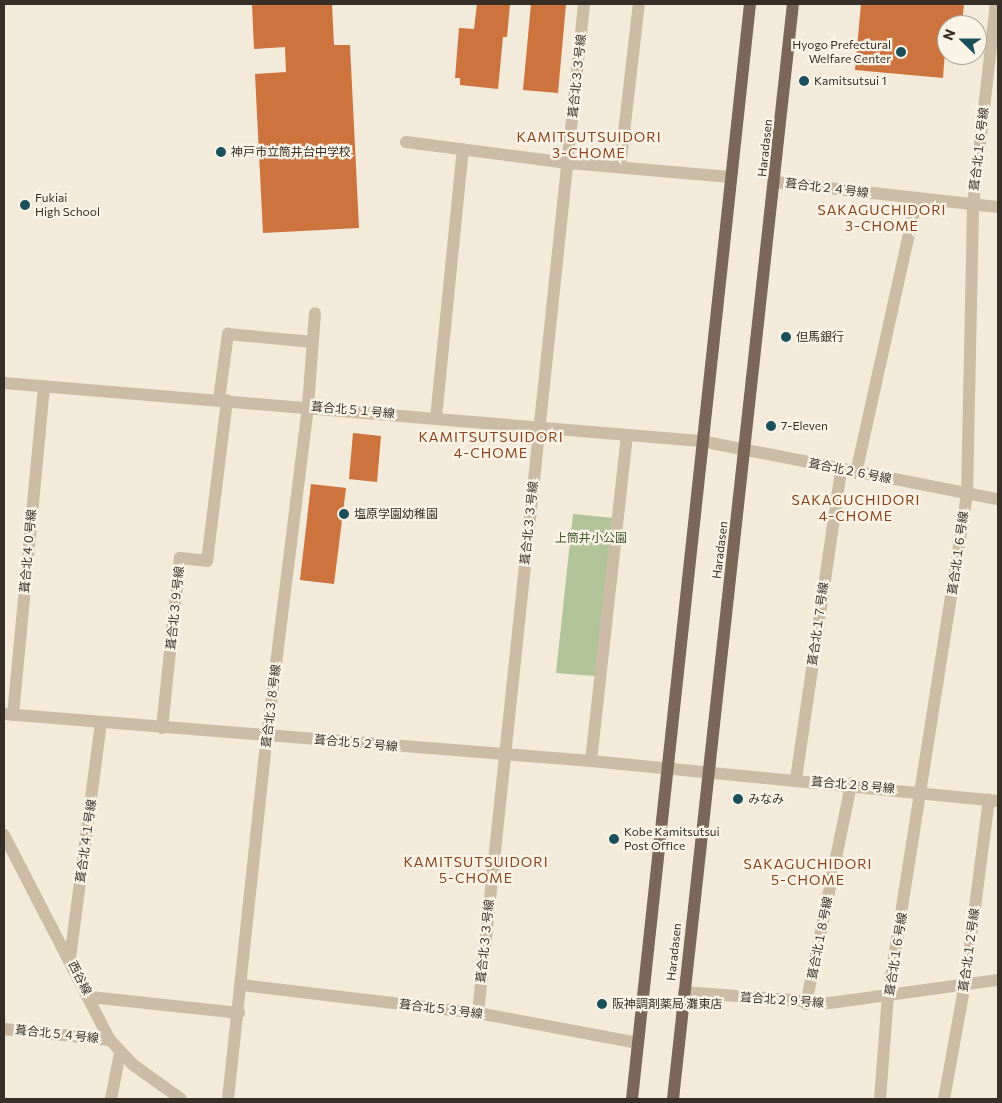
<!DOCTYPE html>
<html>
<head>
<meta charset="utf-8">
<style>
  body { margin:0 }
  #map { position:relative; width:1002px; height:1103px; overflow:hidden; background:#f3eada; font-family:Commissioner,"Noto Sans JP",sans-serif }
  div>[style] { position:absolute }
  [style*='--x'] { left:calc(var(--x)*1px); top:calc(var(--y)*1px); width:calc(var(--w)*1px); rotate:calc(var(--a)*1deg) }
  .green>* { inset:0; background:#b0c399 }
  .building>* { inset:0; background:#cd733e }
  .minor>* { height:12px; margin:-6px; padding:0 6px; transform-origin:6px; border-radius:6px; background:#ccbca5 }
  .major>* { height:12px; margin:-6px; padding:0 6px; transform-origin:6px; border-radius:6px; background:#7a6757 }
  .dots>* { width:14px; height:14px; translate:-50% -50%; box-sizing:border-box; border:2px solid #faf4e7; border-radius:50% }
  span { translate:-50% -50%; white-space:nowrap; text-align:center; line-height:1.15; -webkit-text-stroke:4.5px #faf4e7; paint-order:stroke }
  .poi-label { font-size:12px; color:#372e27 }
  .right { translate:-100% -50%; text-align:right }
  .left { translate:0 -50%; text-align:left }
  .street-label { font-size:12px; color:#372e27 }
  .park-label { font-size:12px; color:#405729 }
  .neighbourhood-label { font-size:14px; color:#8b441b; letter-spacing:1px }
  .frame { position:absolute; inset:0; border:5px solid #372e27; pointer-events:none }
  .north { position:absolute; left:937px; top:15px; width:50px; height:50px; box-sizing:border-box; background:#faf4e7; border:1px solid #aca59a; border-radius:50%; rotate:292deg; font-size:14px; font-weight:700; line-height:20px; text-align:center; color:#372e27 }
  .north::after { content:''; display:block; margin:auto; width:18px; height:22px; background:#1a4f5b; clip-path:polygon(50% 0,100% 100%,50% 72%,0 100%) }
</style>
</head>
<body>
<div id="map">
  <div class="green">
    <div style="clip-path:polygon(573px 514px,613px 518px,595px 676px,556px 673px)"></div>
  </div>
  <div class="building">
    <div style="clip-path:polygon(252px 4px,332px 4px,334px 45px,350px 45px,359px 228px,263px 233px,255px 74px,286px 72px,285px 47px,254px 49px)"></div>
    <div style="clip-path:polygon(477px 4px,510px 4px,507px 37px,503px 37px,498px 89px,460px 85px,460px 78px,455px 78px,459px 28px,474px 29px)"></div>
    <div style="clip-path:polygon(531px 4px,566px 4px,558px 93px,523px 90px)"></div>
    <div style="clip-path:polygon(861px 4px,964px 4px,962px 25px,947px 25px,943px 78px,855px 70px)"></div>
    <div style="clip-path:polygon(353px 433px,381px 436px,377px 482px,349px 479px)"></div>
    <div style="clip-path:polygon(311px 484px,346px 488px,334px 584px,300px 580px)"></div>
  </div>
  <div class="minor">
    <div style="--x:406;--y:142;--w:163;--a:7.4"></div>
    <div style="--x:568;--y:163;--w:163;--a:4.9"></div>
    <div style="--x:620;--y:167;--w:164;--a:-83.4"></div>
    <div style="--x:775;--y:182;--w:224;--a:6.4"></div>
    <div style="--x:4;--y:383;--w:699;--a:4.76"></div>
    <div style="--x:701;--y:441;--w:303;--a:11.1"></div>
    <div style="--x:219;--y:399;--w:66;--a:-82.1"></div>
    <div style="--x:228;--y:334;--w:85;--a:5.4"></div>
    <div style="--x:436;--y:418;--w:270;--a:-84.3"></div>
    <div style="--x:856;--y:473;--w:282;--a:-77.5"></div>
    <div style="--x:4;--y:714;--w:589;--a:4.58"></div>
    <div style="--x:591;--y:761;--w:409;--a:5.6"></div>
    <div style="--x:13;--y:715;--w:330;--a:-84.6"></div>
    <div style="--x:162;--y:728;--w:171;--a:-84"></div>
    <div style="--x:180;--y:558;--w:27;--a:6"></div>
    <div style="--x:207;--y:561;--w:162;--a:-82.9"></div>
    <div style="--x:591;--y:761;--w:327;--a:-83.7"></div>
    <div style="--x:796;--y:779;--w:312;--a:-81.7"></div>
    <div style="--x:4;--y:835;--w:231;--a:62.7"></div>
    <div style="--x:110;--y:1040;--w:33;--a:47"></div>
    <div style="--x:132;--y:1064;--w:60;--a:35.5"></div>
    <div style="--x:70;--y:958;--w:237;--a:-82.5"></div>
    <div style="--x:242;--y:985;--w:238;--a:6.8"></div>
    <div style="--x:478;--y:1013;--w:163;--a:10.6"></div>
    <div style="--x:684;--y:992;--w:146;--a:4.3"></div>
    <div style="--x:830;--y:1003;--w:170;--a:-7.8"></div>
    <div style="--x:90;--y:997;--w:150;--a:6.1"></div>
    <div style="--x:806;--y:1004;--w:225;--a:-78.4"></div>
    <div style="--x:478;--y:1013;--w:1015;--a:-84"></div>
    <div style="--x:4;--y:1029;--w:107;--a:5.9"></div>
    <div style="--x:111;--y:1099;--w:47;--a:-78.9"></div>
    <div style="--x:228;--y:1099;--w:365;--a:-83.9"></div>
    <div style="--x:267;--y:736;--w:333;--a:-82.9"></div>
    <div style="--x:308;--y:406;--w:93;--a:-85.7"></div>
    <div style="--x:880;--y:1099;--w:103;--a:-85.6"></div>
    <div style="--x:888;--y:996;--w:507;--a:-81.04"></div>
    <div style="--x:967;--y:495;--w:290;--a:-88.8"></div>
    <div style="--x:973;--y:205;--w:202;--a:-83.5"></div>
    <div style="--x:944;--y:1099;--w:117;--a:-79.7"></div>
    <div style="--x:965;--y:984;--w:186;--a:-82.6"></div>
  </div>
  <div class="major">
    <div style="--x:632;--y:1099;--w:1101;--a:-83.85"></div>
    <div style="--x:673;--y:1099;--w:1102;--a:-83.75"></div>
  </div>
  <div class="dots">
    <div style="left:901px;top:52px;background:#1a4f5b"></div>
    <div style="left:804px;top:81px;background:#1a4f5b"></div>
    <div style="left:221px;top:152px;background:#1a4f5b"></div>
    <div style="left:25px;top:205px;background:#1a4f5b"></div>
    <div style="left:786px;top:337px;background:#1a4f5b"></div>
    <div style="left:771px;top:426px;background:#1a4f5b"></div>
    <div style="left:344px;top:514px;background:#1a4f5b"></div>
    <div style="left:738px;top:799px;background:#1a4f5b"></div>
    <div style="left:614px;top:839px;background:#1a4f5b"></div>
    <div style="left:602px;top:1004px;background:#1a4f5b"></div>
  </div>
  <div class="poi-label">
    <span class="right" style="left:891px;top:52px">Hyogo Prefectural<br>Welfare Center</span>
    <span class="left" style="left:814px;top:81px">Kamitsutsui 1</span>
    <span class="left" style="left:231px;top:152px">神戸市立筒井台中学校</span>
    <span class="left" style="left:35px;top:205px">Fukiai<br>High School</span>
    <span class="left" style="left:796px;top:337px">但馬銀行</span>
    <span class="left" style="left:781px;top:426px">7-Eleven</span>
    <span class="left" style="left:354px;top:514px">塩原学園幼稚園</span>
    <span class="left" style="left:748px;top:799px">みなみ</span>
    <span class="left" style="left:624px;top:839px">Kobe Kamitsutsui<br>Post Office</span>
    <span class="left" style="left:612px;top:1004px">阪神調剤薬局 灘東店</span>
  </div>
  <div class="street-label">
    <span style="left:577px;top:76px;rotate:-84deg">葺合北３３号線</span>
    <span style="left:765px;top:148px;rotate:-84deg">Haradasen</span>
    <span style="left:979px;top:149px;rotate:-83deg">葺合北１６号線</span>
    <span style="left:827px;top:188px;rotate:7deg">葺合北２４号線</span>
    <span style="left:353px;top:410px;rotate:5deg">葺合北５１号線</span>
    <span style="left:850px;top:471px;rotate:11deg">葺合北２６号線</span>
    <span style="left:529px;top:523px;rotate:-84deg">葺合北３３号線</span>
    <span style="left:720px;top:550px;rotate:-83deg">Haradasen</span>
    <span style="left:28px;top:551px;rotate:-85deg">葺合北４０号線</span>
    <span style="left:958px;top:553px;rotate:-82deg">葺合北１６号線</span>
    <span style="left:175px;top:608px;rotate:-84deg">葺合北３９号線</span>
    <span style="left:818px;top:624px;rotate:-82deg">葺合北１７号線</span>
    <span style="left:271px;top:706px;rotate:-83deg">葺合北３８号線</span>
    <span style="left:356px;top:743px;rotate:5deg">葺合北５２号線</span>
    <span style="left:853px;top:785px;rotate:5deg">葺合北２８号線</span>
    <span style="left:86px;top:841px;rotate:-82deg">葺合北４１号線</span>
    <span style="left:820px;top:938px;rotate:-79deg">葺合北１８号線</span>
    <span style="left:485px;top:941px;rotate:-84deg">葺合北３３号線</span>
    <span style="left:969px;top:950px;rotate:-82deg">葺合北１２号線</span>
    <span style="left:674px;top:952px;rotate:-84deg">Haradasen</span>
    <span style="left:896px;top:954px;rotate:-81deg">葺合北１６号線</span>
    <span style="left:80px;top:978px;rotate:63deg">西谷線</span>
    <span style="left:782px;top:1000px;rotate:4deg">葺合北２９号線</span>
    <span style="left:441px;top:1009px;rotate:7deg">葺合北５３号線</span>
    <span style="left:57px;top:1034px;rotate:6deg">葺合北５４号線</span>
  </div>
  <div class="park-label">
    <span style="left:591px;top:538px">上筒井小公園</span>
  </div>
  <div class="neighbourhood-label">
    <span style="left:589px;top:145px">KAMITSUTSUIDORI<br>3-CHOME</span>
    <span style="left:882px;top:218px">SAKAGUCHIDORI<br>3-CHOME</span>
    <span style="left:491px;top:445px">KAMITSUTSUIDORI<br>4-CHOME</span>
    <span style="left:856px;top:508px">SAKAGUCHIDORI<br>4-CHOME</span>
    <span style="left:476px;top:870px">KAMITSUTSUIDORI<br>5-CHOME</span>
    <span style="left:808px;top:872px">SAKAGUCHIDORI<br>5-CHOME</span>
  </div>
  <div class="frame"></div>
  <div class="north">N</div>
</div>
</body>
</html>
